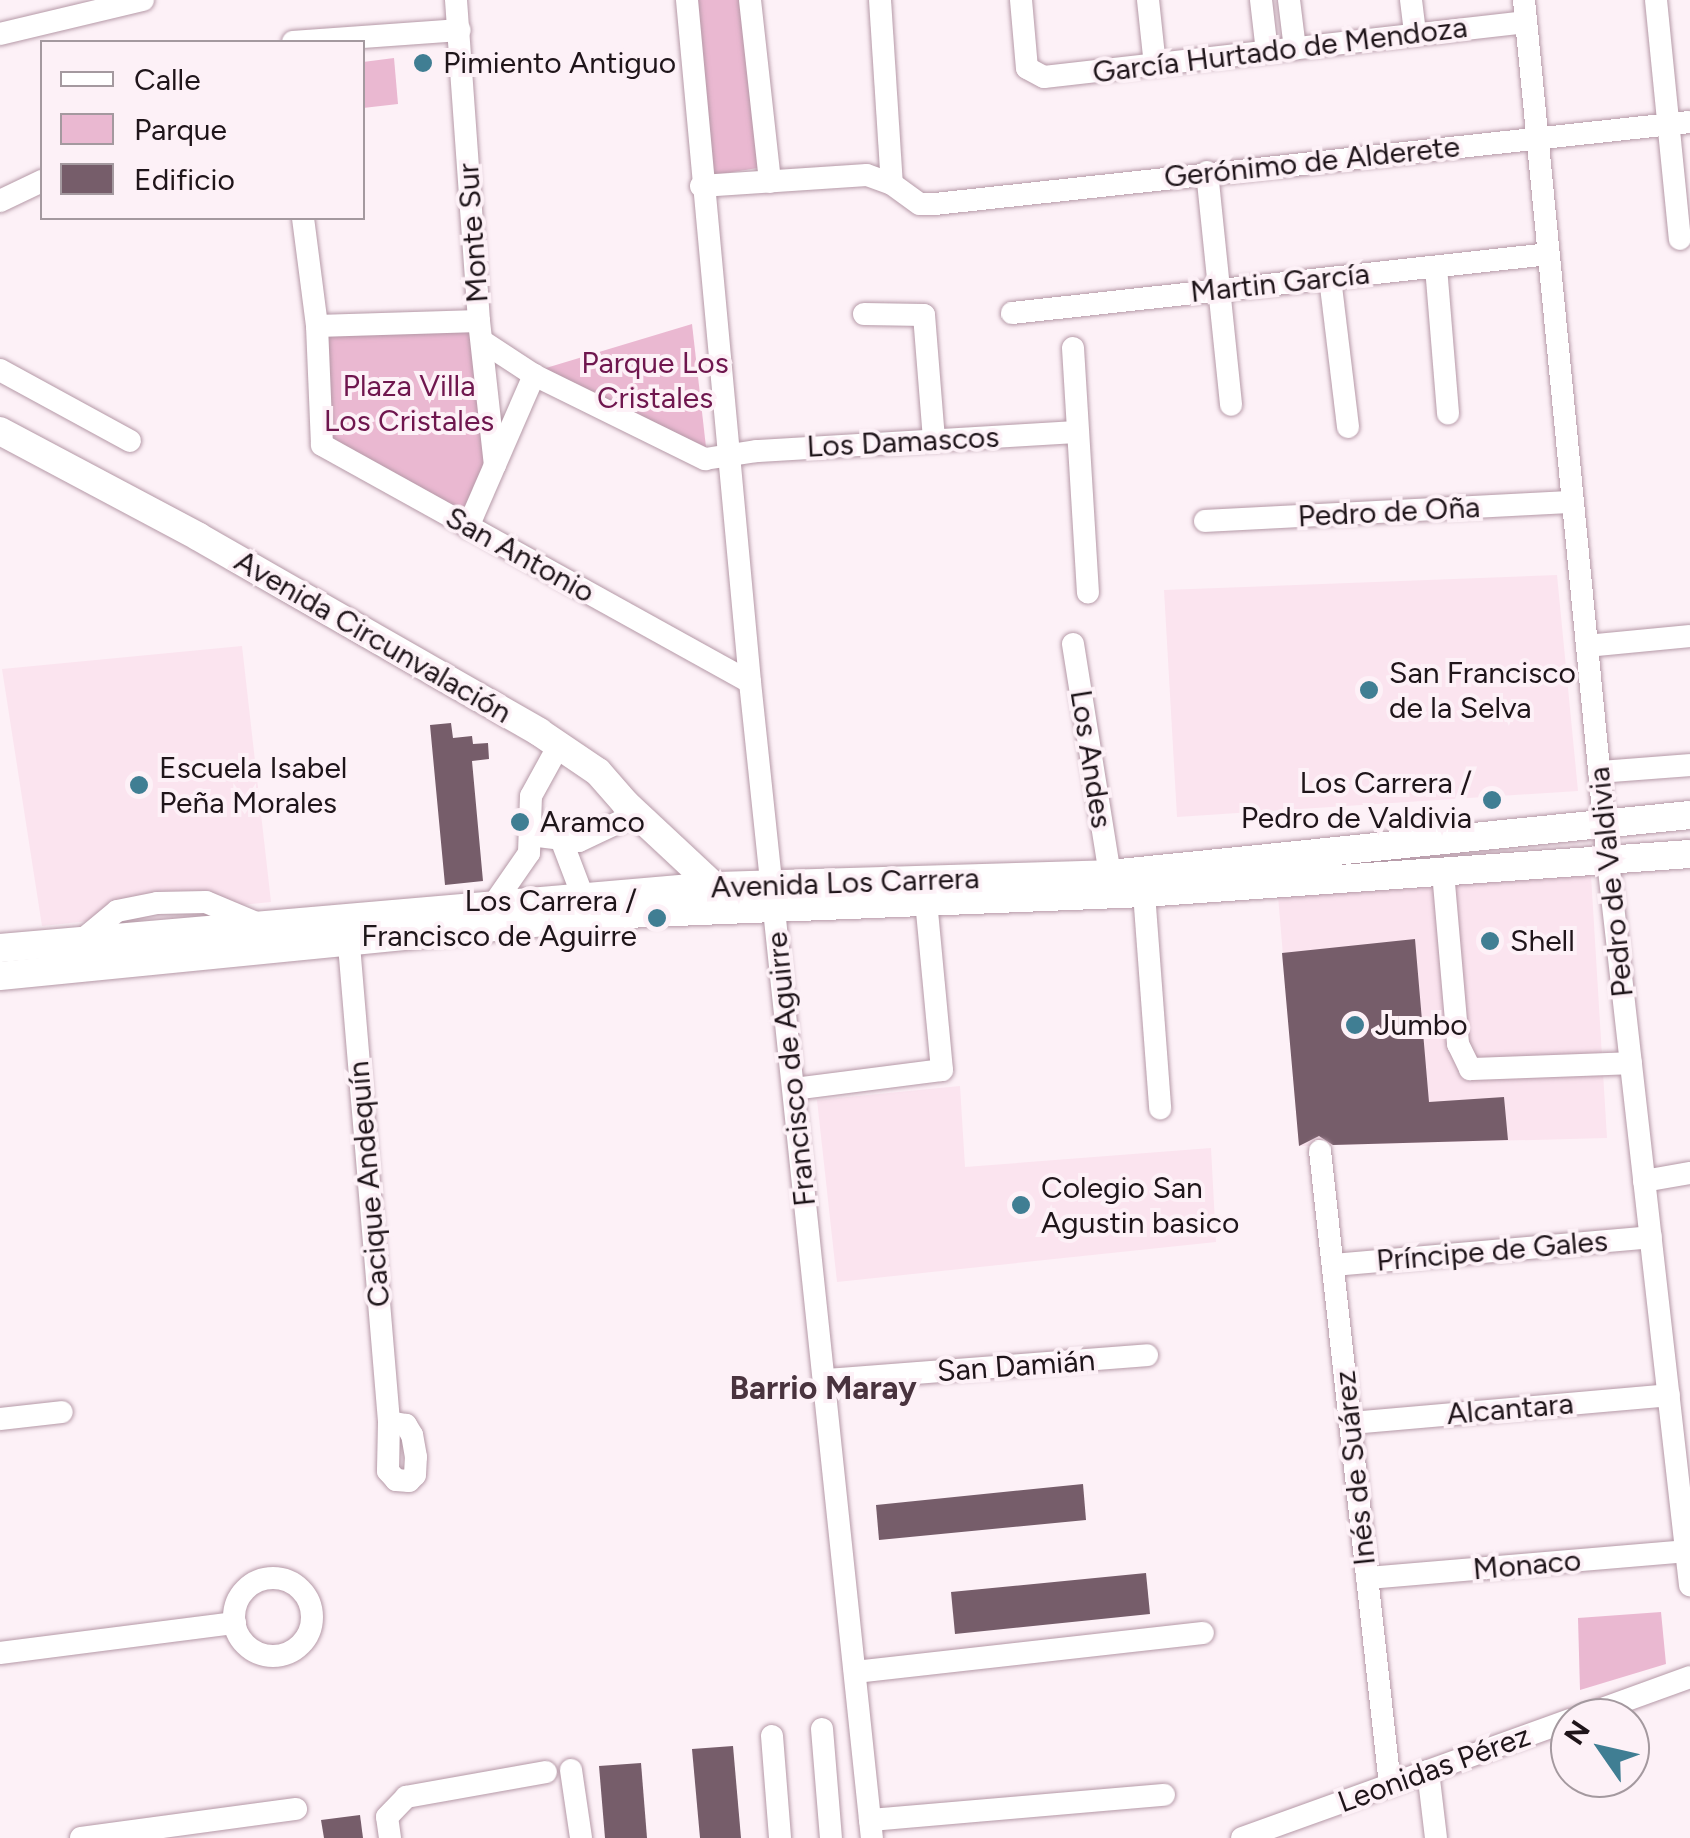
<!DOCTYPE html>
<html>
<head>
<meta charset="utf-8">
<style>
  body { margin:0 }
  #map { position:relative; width:1690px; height:1838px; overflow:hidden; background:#fdf1f7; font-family:Figtree,sans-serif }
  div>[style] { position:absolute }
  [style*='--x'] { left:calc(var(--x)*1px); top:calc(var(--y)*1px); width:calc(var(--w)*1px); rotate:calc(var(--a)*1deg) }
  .built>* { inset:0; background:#fbe4ef }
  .green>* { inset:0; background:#eab8d1 }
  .building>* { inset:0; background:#765d6a }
  .roads { filter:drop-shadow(0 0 2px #b599a7) drop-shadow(0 0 2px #b599a7) }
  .minor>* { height:22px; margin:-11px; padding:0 11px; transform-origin:11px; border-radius:11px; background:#fff }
  .minor>.ring { margin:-11px; padding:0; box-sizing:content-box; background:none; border:22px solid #fff; border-radius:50% }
  .major>* { height:28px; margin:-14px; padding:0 14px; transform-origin:14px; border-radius:14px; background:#fff }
  .dots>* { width:28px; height:28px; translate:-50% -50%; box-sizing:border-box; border:5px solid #fdf1f7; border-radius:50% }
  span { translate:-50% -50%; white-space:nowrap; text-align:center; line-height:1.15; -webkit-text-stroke:8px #fdf1f7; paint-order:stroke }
  .street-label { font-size:30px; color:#1f151a }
  .poi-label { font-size:30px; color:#1f151a }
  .left { translate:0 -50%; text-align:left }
  .right { translate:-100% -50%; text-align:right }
  .park-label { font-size:30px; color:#6f164e }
  .neighbourhood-label { font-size:32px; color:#49333e; font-weight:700 }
  .legend { position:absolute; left:40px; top:40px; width:325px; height:180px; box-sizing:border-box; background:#fdf1f7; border:2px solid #a4999f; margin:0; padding:12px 18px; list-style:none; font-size:30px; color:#1f151a }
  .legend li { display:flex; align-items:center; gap:20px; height:50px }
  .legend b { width:50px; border:2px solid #a4999f }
  .north { position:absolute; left:1550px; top:1698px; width:100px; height:100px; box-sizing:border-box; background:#fdf1f7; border:2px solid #a4999f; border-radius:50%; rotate:304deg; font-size:28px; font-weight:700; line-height:40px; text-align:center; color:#1f151a }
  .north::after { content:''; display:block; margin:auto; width:35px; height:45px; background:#407e93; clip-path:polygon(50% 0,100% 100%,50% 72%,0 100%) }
</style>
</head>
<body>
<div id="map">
  <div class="built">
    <div style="clip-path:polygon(1557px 575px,1578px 791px,1177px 817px,1164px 590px)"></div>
    <div style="clip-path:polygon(242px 646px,271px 902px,42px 926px,2px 669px)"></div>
    <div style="clip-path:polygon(1591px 875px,1607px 1138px,1299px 1146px,1278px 896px)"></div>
    <div style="clip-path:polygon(960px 1086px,965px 1167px,1211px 1148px,1216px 1242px,837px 1282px,817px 1100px)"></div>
  </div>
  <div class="green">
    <div style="clip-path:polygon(692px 0,745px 0,764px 167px,714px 175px)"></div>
    <div style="clip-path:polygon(394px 58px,398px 104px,363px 108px,363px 62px)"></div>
    <div style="clip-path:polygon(692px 324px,707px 456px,536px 371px)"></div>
    <div style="clip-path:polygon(469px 327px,491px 465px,463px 519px,330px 440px,324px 335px)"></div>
    <div style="clip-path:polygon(1661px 1612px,1666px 1664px,1580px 1690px,1578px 1618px)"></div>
  </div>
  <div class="building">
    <div style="clip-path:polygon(451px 723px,453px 738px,472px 736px,473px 744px,488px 743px,489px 759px,472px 761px,483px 881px,445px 885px,430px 725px)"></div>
    <div style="clip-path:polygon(1415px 939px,1429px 1102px,1504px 1097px,1508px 1140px,1333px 1145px,1319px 1136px,1299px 1146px,1282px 953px)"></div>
    <div style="clip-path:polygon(1083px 1484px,1086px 1520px,879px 1540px,876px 1505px)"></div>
    <div style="clip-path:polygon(1146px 1573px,1150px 1614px,955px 1634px,951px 1592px)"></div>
    <div style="clip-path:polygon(733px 1746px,741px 1838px,700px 1838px,692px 1749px)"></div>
    <div style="clip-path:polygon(641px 1763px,647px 1838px,605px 1838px,599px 1766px)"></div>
    <div style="clip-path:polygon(360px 1815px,363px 1838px,324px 1838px,321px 1820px)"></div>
  </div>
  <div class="roads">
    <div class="minor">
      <div style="--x:456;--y:0;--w:322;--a:85.9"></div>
      <div style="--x:479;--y:321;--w:145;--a:83.7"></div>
      <div style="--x:687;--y:0;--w:685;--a:84.72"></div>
      <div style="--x:750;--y:682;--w:1162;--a:83.98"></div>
      <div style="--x:750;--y:0;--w:183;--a:83.7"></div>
      <div style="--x:880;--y:0;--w:184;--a:86.3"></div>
      <div style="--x:1021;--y:0;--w:68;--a:85"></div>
      <div style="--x:1027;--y:68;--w:19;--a:28"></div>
      <div style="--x:1044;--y:77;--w:485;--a:-6.5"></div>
      <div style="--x:1148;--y:0;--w:65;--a:83.9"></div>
      <div style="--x:1261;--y:0;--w:52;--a:83.4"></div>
      <div style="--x:1289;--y:0;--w:49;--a:83"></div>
      <div style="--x:1411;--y:0;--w:35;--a:83"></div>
      <div style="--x:1524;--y:0;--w:865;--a:84.43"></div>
      <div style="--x:1608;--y:861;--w:729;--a:83.54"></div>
      <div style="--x:1656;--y:0;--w:240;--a:84.3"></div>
      <div style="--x:0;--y:34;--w:147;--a:-13.4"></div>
      <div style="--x:293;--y:42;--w:167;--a:-4.1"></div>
      <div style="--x:1207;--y:172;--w:234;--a:84.1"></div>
      <div style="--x:701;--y:186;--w:166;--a:-3.8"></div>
      <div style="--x:867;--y:175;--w:27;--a:20"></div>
      <div style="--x:892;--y:184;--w:34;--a:36"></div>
      <div style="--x:920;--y:204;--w:15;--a:0"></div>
      <div style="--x:935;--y:204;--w:759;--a:-6.2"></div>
      <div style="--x:0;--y:201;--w:47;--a:-25.5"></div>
      <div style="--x:303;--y:218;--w:109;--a:82.6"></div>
      <div style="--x:317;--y:326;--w:119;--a:87.6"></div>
      <div style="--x:322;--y:445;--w:489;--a:29"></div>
      <div style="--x:1436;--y:267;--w:147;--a:85.3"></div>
      <div style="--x:1330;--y:278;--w:150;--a:83.1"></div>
      <div style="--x:1012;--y:313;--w:540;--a:-6.27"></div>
      <div style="--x:864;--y:314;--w:60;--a:1"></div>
      <div style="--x:924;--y:315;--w:124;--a:85.4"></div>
      <div style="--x:317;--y:326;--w:162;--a:-1.8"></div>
      <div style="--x:482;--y:341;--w:62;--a:33.2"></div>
      <div style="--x:534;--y:375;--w:191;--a:26.2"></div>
      <div style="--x:705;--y:459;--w:53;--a:-8.7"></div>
      <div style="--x:757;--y:451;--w:321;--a:-3.4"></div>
      <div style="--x:1073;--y:348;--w:245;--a:86.5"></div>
      <div style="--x:0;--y:370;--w:148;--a:28.6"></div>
      <div style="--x:1205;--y:521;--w:368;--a:-3"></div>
      <div style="--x:468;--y:527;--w:166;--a:-66.5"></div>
      <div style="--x:1073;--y:644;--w:233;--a:80.9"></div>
      <div style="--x:1587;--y:646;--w:103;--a:-5.5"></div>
      <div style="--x:1599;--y:772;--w:91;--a:-4.4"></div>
      <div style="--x:530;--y:835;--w:49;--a:7"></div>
      <div style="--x:579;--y:841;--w:63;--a:-25.3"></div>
      <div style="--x:561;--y:839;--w:62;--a:69.2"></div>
      <div style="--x:1443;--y:872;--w:173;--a:85"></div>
      <div style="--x:1458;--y:1044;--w:28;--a:64"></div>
      <div style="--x:1470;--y:1069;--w:161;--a:-2.1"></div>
      <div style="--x:1144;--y:893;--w:216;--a:85.7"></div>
      <div style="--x:493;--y:905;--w:63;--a:-55.3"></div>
      <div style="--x:529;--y:853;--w:57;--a:-88"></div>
      <div style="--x:531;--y:796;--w:58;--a:-61.2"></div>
      <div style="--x:81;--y:941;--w:47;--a:-39.8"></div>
      <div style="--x:117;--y:911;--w:41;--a:-11.3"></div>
      <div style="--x:157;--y:903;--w:49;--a:-1.2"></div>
      <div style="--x:206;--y:902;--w:60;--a:22.7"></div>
      <div style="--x:349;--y:945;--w:479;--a:85.2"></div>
      <div style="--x:389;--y:1422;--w:49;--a:91.2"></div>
      <div style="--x:388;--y:1471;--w:12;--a:48"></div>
      <div style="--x:396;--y:1480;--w:13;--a:4"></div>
      <div style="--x:409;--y:1481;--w:8;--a:-45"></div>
      <div style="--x:415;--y:1475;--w:18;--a:-87"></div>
      <div style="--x:416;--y:1457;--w:22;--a:-100"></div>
      <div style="--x:412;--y:1435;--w:12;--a:-121"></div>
      <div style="--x:406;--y:1425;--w:17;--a:-170"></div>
      <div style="--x:794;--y:1089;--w:149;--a:-7.3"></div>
      <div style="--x:942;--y:1070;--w:169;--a:-95.4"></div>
      <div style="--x:1320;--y:1151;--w:638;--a:83.7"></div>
      <div style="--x:1644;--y:1181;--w:47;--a:-9.9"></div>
      <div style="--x:1333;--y:1265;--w:319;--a:-5"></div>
      <div style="--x:825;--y:1380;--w:323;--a:-4.4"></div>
      <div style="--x:0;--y:1419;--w:62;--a:-6.4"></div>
      <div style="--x:1351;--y:1423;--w:319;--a:-5"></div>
      <div style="--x:1367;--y:1578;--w:320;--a:-4.8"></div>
      <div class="ring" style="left:234px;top:1578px;width:56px;height:56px"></div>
      <div style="--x:0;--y:1653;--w:237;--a:-7.3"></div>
      <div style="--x:855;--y:1672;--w:350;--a:-6.4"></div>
      <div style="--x:1577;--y:1718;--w:120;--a:-19.9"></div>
      <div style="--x:822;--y:1729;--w:109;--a:85.3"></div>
      <div style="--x:772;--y:1736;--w:102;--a:85.5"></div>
      <div style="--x:571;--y:1770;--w:69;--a:81.6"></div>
      <div style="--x:1428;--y:1771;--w:67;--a:83.2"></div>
      <div style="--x:870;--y:1820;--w:295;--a:-4.9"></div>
      <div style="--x:81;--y:1838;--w:217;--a:-7.7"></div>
      <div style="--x:390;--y:1838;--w:21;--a:-98"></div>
      <div style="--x:387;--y:1817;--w:28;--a:-46"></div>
      <div style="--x:406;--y:1797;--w:142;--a:-10.1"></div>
      <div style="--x:1242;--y:1838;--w:349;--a:-19.8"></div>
    </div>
    <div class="major">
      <div style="--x:0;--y:431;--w:225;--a:28"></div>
      <div style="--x:199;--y:537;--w:392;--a:29.8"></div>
      <div style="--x:539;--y:732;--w:71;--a:34.1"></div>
      <div style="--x:598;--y:772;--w:43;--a:48.8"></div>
      <div style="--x:626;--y:804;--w:120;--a:43"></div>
      <div style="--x:0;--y:948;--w:717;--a:-4.96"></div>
      <div style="--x:714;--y:886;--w:396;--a:-1.7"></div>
      <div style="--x:1110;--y:874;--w:583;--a:-5.81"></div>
      <div style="--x:0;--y:976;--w:629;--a:-5.66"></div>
      <div style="--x:626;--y:914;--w:518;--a:-2.32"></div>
      <div style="--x:1144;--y:893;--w:547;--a:-4.09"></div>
    </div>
  </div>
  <div class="dots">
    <div style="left:423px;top:63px;background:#407e93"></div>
    <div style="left:1369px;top:690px;background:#407e93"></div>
    <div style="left:139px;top:785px;background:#407e93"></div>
    <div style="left:1492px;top:800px;background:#407e93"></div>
    <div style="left:520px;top:822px;background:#407e93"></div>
    <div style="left:657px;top:918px;background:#407e93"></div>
    <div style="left:1490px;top:941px;background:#407e93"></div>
    <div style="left:1355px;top:1025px;background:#407e93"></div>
    <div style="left:1021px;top:1205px;background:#407e93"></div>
  </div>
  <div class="street-label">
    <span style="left:1280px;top:50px;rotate:-7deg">García Hurtado de Mendoza</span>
    <span style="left:1312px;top:162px;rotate:-6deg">Gerónimo de Alderete</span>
    <span style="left:473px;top:233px;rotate:-94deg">Monte Sur</span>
    <span style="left:1280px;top:283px;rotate:-6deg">Martin García</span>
    <span style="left:903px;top:442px;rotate:-3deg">Los Damascos</span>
    <span style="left:1389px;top:512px;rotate:-3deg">Pedro de Oña</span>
    <span style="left:520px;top:555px;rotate:29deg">San Antonio</span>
    <span style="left:373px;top:637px;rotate:30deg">Avenida Circunvalación</span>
    <span style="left:1091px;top:759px;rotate:81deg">Los Andes</span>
    <span style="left:1611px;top:882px;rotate:-96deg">Pedro de Valdivia</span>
    <span style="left:845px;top:883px;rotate:-2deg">Avenida Los Carrera</span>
    <span style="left:791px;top:1069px;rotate:-96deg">Francisco de Aguirre</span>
    <span style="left:369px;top:1184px;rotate:-95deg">Cacique Andequín</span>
    <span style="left:1492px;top:1251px;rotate:-5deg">Príncipe de Gales</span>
    <span style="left:1016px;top:1366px;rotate:-4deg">San Damián</span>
    <span style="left:1510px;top:1409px;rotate:-5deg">Alcantara</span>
    <span style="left:1355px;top:1468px;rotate:-96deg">Inés de Suárez</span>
    <span style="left:1527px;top:1565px;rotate:-5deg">Monaco</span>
    <span style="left:1434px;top:1769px;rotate:-20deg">Leonidas Pérez</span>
  </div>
  <div class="poi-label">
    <span class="left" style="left:443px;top:63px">Pimiento Antiguo</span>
    <span class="left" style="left:1389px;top:690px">San Francisco<br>de la Selva</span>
    <span class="left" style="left:159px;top:785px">Escuela Isabel<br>Peña Morales</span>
    <span class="right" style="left:1472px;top:800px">Los Carrera /<br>Pedro de Valdivia</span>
    <span class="left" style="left:540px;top:822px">Aramco</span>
    <span class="right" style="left:637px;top:918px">Los Carrera /<br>Francisco de Aguirre</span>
    <span class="left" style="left:1510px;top:941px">Shell</span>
    <span class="left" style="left:1375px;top:1025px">Jumbo</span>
    <span class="left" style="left:1041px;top:1205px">Colegio San<br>Agustin basico</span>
  </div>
  <div class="park-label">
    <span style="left:655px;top:380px">Parque Los<br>Cristales</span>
    <span style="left:409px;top:403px">Plaza Villa<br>Los Cristales</span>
  </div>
  <div class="neighbourhood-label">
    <span style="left:823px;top:1388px">Barrio Maray</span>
  </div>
  <ul class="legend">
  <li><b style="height:12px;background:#fff"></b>Calle</li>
  <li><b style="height:28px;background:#eab8d1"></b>Parque</li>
  <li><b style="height:28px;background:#765d6a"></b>Edificio</li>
  </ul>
  <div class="north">N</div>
</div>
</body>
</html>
